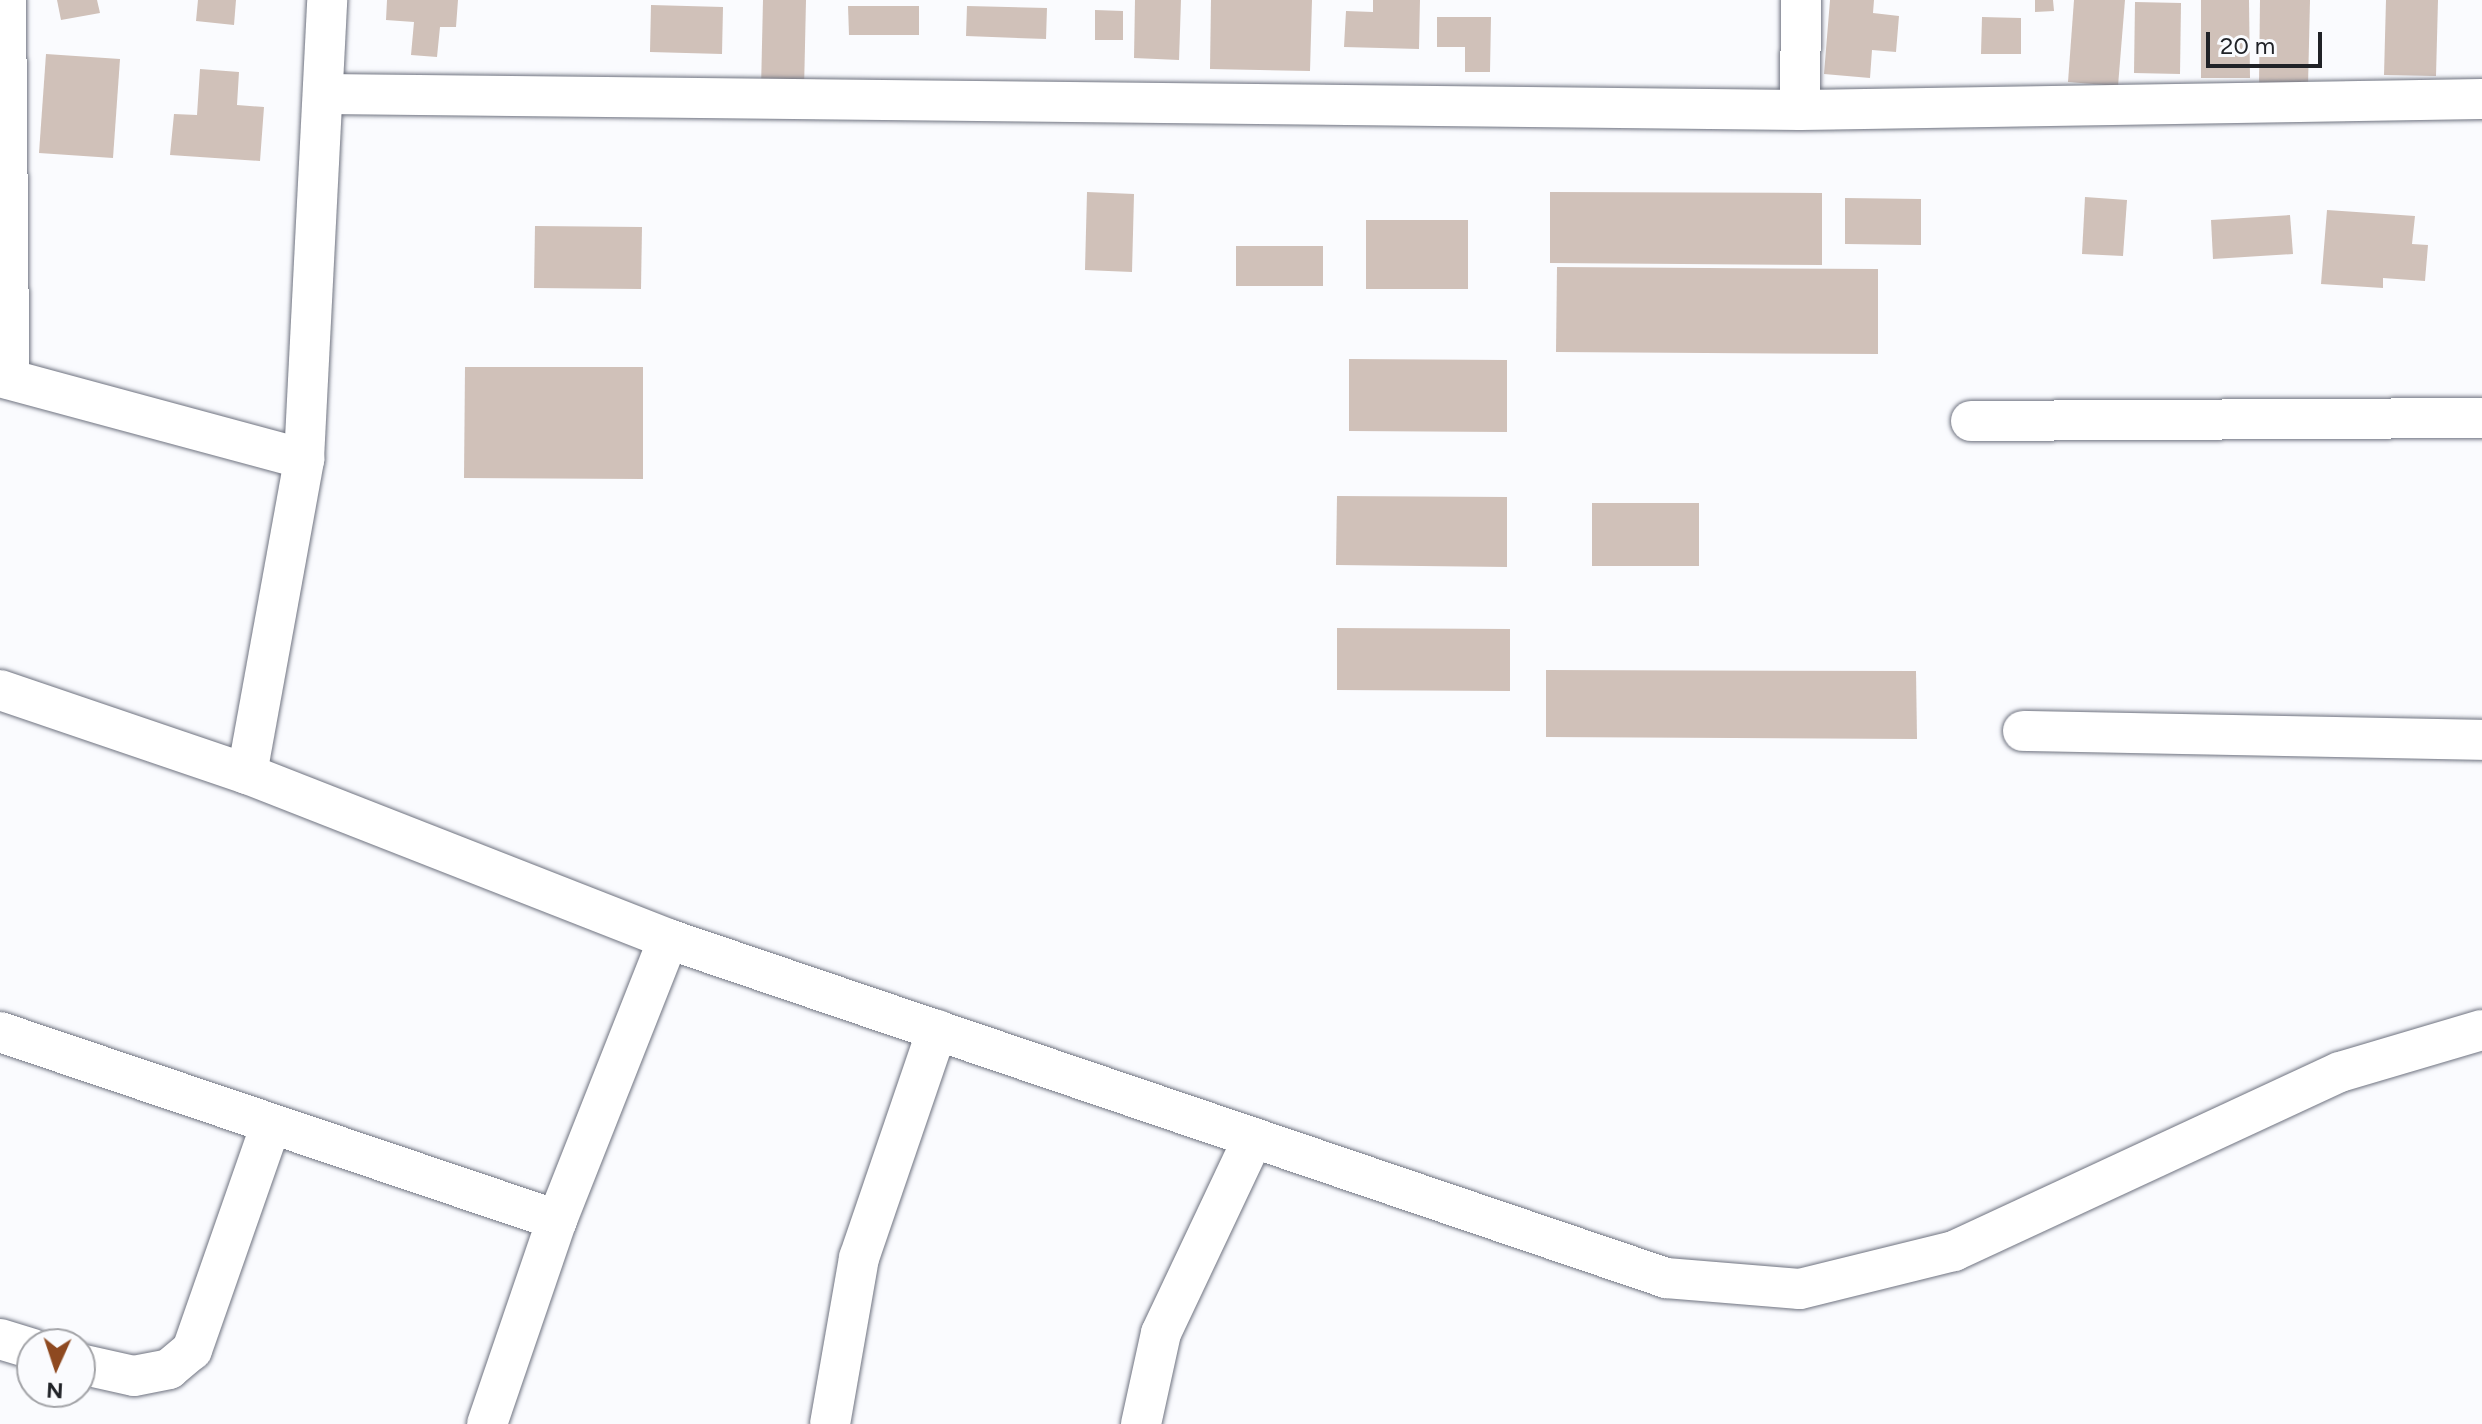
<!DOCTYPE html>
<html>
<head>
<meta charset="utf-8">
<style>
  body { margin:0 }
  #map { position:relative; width:2482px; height:1424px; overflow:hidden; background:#fafbfe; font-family:Figtree,sans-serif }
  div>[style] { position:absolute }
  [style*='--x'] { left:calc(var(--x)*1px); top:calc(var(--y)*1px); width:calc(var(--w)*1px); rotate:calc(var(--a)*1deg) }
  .building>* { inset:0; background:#d0c1b9 }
  .roads { filter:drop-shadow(0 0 2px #6f7380) drop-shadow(0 0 2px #6f7380) }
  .minor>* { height:40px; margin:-20px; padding:0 20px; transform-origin:20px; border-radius:20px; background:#fff }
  span { translate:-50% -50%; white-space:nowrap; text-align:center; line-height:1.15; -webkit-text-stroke:6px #fafbfe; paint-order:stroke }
  .north { position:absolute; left:16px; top:1328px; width:80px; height:80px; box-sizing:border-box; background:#fafbfe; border:2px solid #a3a4a8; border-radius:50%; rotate:183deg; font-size:22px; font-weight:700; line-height:32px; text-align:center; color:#202227 }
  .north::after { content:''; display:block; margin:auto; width:28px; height:36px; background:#8e4920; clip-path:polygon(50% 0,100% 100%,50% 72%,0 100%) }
  .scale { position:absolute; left:2206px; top:32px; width:116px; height:36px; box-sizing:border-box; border:4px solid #202227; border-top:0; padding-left:10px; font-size:24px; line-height:28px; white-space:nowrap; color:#202227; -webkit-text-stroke:6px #fafbfe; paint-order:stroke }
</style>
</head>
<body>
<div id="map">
  <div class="building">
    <div style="clip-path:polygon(57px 0,97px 0,100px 13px,61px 20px)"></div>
    <div style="clip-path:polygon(198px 0,236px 0,234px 25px,196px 21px)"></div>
    <div style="clip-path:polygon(387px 0,458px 0,456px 27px,440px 27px,437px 57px,411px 55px,414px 22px,386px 20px)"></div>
    <div style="clip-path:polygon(763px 0,806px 0,804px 90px,761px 89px)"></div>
    <div style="clip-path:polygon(1135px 0,1181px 0,1179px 60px,1134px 58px)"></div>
    <div style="clip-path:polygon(1211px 0,1312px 0,1310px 71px,1210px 69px)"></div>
    <div style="clip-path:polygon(1373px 0,1420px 0,1419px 49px,1344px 47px,1346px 11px,1373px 12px)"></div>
    <div style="clip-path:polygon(1830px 0,1874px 0,1873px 13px,1899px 16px,1896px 52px,1872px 50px,1870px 78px,1824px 74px)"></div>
    <div style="clip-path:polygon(2035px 0,2053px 0,2054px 11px,2035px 12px)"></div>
    <div style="clip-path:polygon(2074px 0,2125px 0,2118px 86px,2068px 82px)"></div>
    <div style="clip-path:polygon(2201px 0,2249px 0,2250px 78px,2201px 78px)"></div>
    <div style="clip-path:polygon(2260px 0,2310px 0,2308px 86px,2259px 85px)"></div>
    <div style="clip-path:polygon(2386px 0,2438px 0,2436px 76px,2384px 75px)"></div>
    <div style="clip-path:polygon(2135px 2px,2181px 3px,2180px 74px,2134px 73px)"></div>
    <div style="clip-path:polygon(651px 5px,723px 7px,722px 54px,650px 52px)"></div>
    <div style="clip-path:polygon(848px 6px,919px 6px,919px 35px,849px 35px)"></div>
    <div style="clip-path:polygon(967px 6px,1047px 8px,1046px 39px,966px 36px)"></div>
    <div style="clip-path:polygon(1095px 10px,1123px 11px,1123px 40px,1095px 40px)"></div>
    <div style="clip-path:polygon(1437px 17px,1491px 17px,1490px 72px,1465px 72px,1465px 47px,1437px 47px)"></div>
    <div style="clip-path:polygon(1982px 17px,2021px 18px,2021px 54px,1981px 54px)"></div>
    <div style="clip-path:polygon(46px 54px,120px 59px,113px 158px,39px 153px)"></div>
    <div style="clip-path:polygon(200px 69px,239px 72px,237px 105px,264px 107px,260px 161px,170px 155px,174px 114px,197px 115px)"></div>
    <div style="clip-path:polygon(1087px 192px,1134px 194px,1132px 272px,1085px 270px)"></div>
    <div style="clip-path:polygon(1550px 192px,1822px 193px,1822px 265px,1550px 263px)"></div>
    <div style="clip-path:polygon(2085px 197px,2127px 200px,2123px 256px,2082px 254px)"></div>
    <div style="clip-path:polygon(1845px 198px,1921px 199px,1921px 245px,1845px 244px)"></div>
    <div style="clip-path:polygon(2327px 210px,2415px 216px,2412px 244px,2428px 245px,2425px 281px,2383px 278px,2383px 288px,2321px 284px)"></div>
    <div style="clip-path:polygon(2290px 215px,2293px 254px,2213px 259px,2211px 220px)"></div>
    <div style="clip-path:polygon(1366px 220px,1468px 220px,1468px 289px,1366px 289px)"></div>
    <div style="clip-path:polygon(535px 226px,642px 227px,641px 289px,534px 288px)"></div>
    <div style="clip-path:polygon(1236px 246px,1323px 246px,1323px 286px,1236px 286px)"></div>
    <div style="clip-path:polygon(1557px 267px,1878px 269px,1878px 354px,1556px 352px)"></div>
    <div style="clip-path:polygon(1349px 359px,1507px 360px,1507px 432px,1349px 431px)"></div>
    <div style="clip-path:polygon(465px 367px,643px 367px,643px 479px,464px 478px)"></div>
    <div style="clip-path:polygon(1337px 496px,1507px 497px,1507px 567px,1336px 565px)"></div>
    <div style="clip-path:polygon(1592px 503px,1699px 503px,1699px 566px,1592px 566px)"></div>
    <div style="clip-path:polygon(1337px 628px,1510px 629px,1510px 691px,1337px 690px)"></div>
    <div style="clip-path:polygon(1546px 670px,1916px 671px,1917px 739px,1546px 737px)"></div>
  </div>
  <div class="roads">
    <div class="minor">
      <div style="--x:6;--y:0;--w:379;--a:89.5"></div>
      <div style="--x:325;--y:94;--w:1475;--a:0.62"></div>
      <div style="--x:1800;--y:110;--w:682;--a:-0.92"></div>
      <div style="--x:1800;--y:110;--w:110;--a:-89.5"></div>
      <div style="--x:0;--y:377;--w:315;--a:15.1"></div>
      <div style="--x:1971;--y:421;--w:511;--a:-0.34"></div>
      <div style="--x:0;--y:690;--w:261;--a:18.8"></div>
      <div style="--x:247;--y:774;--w:452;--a:21.4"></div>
      <div style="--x:668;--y:939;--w:1054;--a:18.76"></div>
      <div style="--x:1666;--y:1278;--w:134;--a:4.7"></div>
      <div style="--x:1800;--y:1289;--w:159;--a:-13.9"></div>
      <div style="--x:1954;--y:1251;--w:425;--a:-24.9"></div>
      <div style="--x:2340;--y:1072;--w:148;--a:-16.5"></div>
      <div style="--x:2023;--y:731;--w:459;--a:1.1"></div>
      <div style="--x:247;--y:774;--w:320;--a:-79.7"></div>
      <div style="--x:304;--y:459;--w:460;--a:-87.1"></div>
      <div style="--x:0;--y:1032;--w:588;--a:18.65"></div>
      <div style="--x:0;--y:1339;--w:34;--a:17"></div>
      <div style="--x:80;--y:1364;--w:55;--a:12.5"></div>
      <div style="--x:134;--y:1376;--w:36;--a:-11"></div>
      <div style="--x:169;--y:1369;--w:30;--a:-40"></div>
      <div style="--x:192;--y:1350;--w:239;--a:-70.7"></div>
      <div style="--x:487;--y:1424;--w:216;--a:-71.1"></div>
      <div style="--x:557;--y:1220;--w:302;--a:-68.4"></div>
      <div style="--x:830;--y:1424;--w:169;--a:-80.1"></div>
      <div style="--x:859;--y:1258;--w:241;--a:-71.1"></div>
      <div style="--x:1141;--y:1424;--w:93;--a:-77.6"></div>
      <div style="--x:1161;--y:1333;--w:216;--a:-64.7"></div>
    </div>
  </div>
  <div class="north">N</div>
  <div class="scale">20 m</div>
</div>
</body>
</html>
